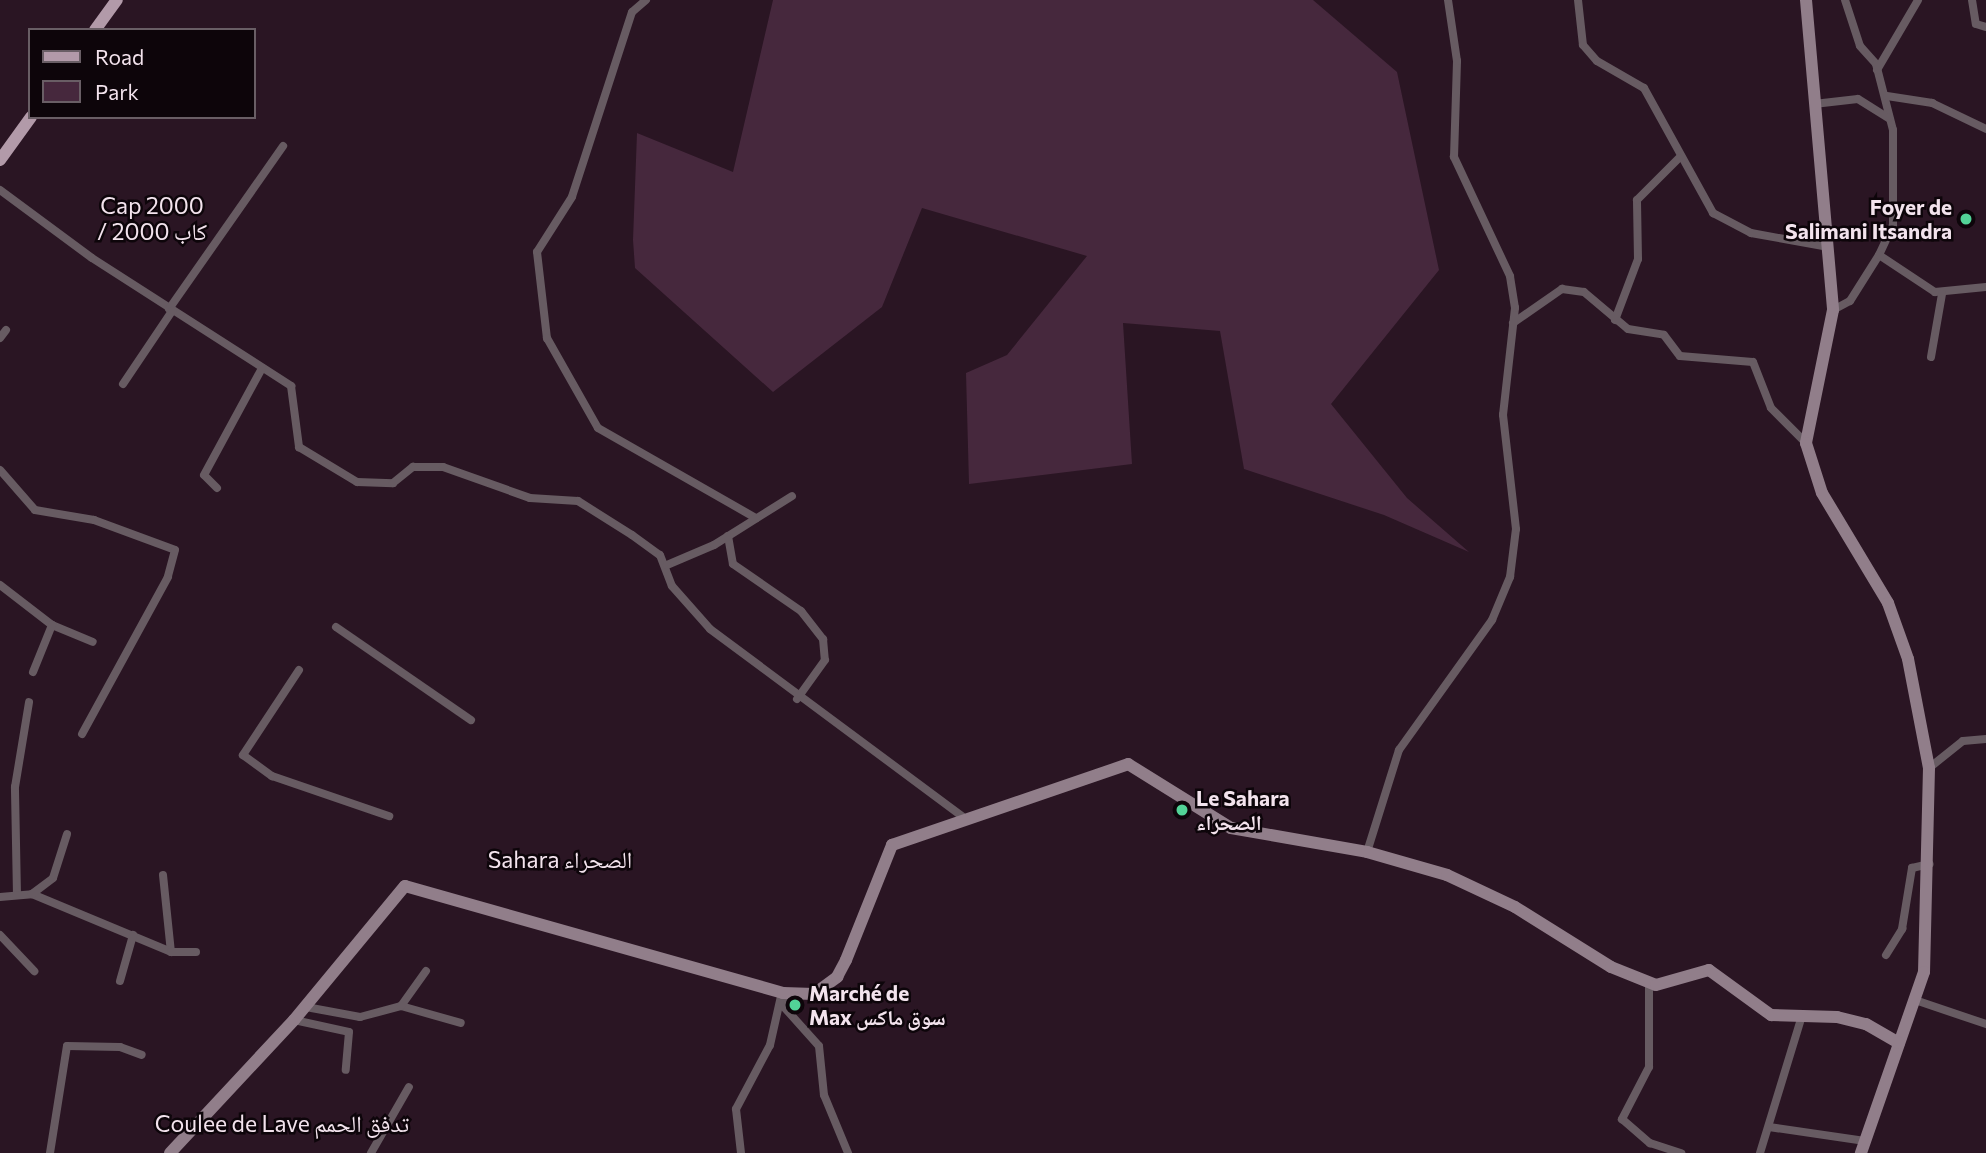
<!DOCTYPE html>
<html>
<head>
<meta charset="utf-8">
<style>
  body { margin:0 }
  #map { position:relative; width:1986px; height:1153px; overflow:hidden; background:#2a1523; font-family:Commissioner,"Noto Naskh Arabic",sans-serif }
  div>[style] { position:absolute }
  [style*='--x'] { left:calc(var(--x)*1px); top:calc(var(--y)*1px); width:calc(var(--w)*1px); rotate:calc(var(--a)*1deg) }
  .green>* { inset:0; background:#46283d }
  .street>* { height:8px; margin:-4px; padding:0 4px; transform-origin:4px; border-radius:4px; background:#675b62 }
  .secondary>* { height:12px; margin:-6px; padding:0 6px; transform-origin:6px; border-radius:6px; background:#917e8a }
  .primary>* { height:12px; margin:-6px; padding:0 6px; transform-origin:6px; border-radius:6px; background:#b29aa9 }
  .dots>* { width:19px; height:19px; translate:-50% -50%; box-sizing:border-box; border:4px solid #0d050a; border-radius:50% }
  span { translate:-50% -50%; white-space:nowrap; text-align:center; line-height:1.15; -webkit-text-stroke:5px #0d050a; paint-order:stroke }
  .poi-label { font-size:21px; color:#f3e3ed; font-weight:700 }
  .right { translate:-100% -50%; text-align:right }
  .left { translate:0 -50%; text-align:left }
  .neighbourhood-label { font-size:23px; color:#f3e3ed }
  .legend { position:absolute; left:28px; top:28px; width:228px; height:91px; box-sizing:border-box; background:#0d050a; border:2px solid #695e65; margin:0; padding:9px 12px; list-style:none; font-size:21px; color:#f3e3ed }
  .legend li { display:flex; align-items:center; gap:14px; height:35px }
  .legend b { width:35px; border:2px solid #695e65 }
</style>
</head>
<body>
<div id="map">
  <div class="green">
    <div style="clip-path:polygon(773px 0,1313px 0,1397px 72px,1439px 270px,1331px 404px,1407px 498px,1469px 552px,1384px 515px,1244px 469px,1220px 331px,1123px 323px,1132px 464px,969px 484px,966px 373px,1007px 355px,1087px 256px,922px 208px,882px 307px,773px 392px,635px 268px,633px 240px,637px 133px,733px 172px)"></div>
  </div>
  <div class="street">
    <div style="--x:646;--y:0;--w:18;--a:139"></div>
    <div style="--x:632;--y:12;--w:194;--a:108"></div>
    <div style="--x:572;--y:197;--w:65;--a:122.5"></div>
    <div style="--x:537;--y:252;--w:87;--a:83.4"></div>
    <div style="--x:547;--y:338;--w:103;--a:60.5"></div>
    <div style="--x:598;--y:428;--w:182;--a:29.7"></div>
    <div style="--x:1578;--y:0;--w:45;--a:83.7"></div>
    <div style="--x:1583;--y:45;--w:21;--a:49"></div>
    <div style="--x:1597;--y:61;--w:54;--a:29.9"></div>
    <div style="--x:1644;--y:88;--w:143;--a:61.1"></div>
    <div style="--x:1713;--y:213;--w:43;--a:27.8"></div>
    <div style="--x:1751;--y:233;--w:79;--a:10.2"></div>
    <div style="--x:1845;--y:0;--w:48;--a:71.9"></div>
    <div style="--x:1860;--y:46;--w:24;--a:48"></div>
    <div style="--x:1876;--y:64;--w:68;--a:75.6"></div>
    <div style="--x:1893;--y:130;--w:95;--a:90"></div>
    <div style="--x:1893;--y:225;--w:33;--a:115"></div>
    <div style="--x:1972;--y:0;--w:24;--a:81"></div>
    <div style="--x:1976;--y:24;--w:10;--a:17"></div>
    <div style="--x:1877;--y:70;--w:81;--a:-59.6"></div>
    <div style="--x:1887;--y:96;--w:46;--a:8.8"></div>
    <div style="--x:1932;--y:103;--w:60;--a:25.7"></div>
    <div style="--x:1814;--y:104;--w:44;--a:-6.5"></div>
    <div style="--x:1858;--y:99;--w:36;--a:32"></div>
    <div style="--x:0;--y:190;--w:114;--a:36.5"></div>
    <div style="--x:92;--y:258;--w:237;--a:32.7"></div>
    <div style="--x:291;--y:386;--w:62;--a:82.5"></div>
    <div style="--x:299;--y:447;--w:68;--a:31.1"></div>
    <div style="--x:357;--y:482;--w:36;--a:2"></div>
    <div style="--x:393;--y:483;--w:26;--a:-39"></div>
    <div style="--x:413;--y:467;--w:30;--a:0"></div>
    <div style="--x:443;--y:467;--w:92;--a:19.6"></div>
    <div style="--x:530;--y:498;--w:48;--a:3.6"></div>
    <div style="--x:578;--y:501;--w:64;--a:32.2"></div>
    <div style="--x:632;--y:535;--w:34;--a:36"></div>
    <div style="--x:660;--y:555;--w:33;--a:69"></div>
    <div style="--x:672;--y:586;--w:57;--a:48.5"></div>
    <div style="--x:710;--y:629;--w:314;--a:36.6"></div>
    <div style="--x:169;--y:309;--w:199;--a:-55"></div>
    <div style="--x:1833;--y:310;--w:19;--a:-28"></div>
    <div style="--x:1850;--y:301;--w:54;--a:-57.8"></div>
    <div style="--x:1879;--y:255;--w:67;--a:33.5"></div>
    <div style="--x:1935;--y:292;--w:51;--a:-5.6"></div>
    <div style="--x:1615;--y:320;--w:65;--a:-69.3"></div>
    <div style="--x:1638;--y:259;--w:59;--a:-91"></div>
    <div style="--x:1637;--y:200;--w:59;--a:-45"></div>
    <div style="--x:1513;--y:323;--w:60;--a:-34.8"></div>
    <div style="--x:1562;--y:289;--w:22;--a:8"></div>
    <div style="--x:1584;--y:292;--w:57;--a:40.1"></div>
    <div style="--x:1628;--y:329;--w:36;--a:9"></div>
    <div style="--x:1664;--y:335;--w:26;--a:53"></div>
    <div style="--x:1680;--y:356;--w:73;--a:4.7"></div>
    <div style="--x:1753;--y:362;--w:49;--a:68.6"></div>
    <div style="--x:1771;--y:408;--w:49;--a:45"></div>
    <div style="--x:0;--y:338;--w:10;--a:-53"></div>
    <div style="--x:1931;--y:357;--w:64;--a:-80.1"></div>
    <div style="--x:123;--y:384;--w:88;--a:-56.1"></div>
    <div style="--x:0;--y:470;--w:53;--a:48.8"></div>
    <div style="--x:35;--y:510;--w:60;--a:9.6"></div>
    <div style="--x:94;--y:520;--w:86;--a:20.3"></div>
    <div style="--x:175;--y:550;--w:28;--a:105"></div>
    <div style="--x:168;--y:577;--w:179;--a:118.7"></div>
    <div style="--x:217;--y:488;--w:18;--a:-135"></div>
    <div style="--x:204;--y:475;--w:122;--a:-61.5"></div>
    <div style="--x:728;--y:536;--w:28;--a:80"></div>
    <div style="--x:733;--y:564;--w:83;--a:34.7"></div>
    <div style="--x:801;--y:611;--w:36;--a:52"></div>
    <div style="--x:823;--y:639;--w:21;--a:85"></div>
    <div style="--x:825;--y:660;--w:48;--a:125.7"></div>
    <div style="--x:667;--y:565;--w:51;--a:-23.1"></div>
    <div style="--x:714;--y:545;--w:92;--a:-32.1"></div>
    <div style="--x:0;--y:585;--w:66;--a:37.6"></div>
    <div style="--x:52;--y:625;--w:44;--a:22.5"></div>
    <div style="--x:336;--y:627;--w:164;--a:34.6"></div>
    <div style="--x:299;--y:670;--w:102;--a:123.4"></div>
    <div style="--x:243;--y:755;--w:36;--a:36"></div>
    <div style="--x:272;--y:776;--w:124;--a:18.9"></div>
    <div style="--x:33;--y:672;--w:51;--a:-68"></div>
    <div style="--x:1929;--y:768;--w:43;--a:-38.5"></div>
    <div style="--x:1963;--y:741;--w:23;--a:-5"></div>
    <div style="--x:1367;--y:852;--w:107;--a:-72.6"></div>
    <div style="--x:1399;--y:750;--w:160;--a:-54.4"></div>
    <div style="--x:1492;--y:620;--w:47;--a:-67.3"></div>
    <div style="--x:1510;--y:577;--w:48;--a:-82.9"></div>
    <div style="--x:1516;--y:529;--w:115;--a:-96.5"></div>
    <div style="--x:1503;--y:415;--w:108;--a:-83.6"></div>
    <div style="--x:1515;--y:308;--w:32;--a:-99"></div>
    <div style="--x:1510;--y:276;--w:132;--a:-115.2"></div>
    <div style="--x:1454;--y:157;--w:96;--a:-88.2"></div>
    <div style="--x:1457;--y:61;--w:62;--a:-98.4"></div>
    <div style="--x:163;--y:875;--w:77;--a:84.1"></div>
    <div style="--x:32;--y:894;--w:151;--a:22.6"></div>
    <div style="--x:171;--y:952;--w:25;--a:0"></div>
    <div style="--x:17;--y:895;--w:108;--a:-91.1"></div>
    <div style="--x:15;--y:787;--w:86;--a:-80.6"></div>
    <div style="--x:0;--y:897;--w:32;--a:-5"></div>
    <div style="--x:32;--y:894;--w:26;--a:-37"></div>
    <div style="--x:53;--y:878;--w:46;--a:-72.3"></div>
    <div style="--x:0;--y:935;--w:50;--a:46.6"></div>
    <div style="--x:1886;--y:955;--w:31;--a:-58"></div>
    <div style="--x:1902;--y:929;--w:62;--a:-80.7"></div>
    <div style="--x:1912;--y:868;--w:18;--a:-13"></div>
    <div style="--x:120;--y:981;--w:48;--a:-74.2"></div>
    <div style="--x:1649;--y:982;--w:85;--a:90"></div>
    <div style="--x:1649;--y:1067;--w:59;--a:117.4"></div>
    <div style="--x:1622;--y:1119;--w:37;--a:41"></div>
    <div style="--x:1650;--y:1143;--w:33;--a:18"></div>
    <div style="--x:783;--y:993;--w:14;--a:86"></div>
    <div style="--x:784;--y:1007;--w:52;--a:48.1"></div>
    <div style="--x:819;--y:1046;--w:49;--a:84.2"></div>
    <div style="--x:824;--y:1095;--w:63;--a:67.5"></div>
    <div style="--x:1915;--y:1000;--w:75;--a:18.7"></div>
    <div style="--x:401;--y:1006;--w:62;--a:15.8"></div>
    <div style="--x:306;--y:1007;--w:55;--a:10.5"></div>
    <div style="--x:360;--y:1017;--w:42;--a:-15"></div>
    <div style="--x:401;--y:1006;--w:43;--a:-54.5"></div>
    <div style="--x:294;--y:1020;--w:56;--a:12.3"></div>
    <div style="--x:349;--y:1032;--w:38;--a:95"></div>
    <div style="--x:1769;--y:1127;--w:97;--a:8.3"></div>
    <div style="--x:50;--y:1153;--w:108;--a:-81"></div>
    <div style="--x:67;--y:1046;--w:53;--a:1.1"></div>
    <div style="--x:120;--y:1047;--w:23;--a:20"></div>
    <div style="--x:371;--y:1153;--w:76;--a:-60.1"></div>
    <div style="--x:741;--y:1153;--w:44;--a:-96.5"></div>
    <div style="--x:736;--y:1109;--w:72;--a:-62"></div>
    <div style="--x:770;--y:1045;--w:50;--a:-77.3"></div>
    <div style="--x:1760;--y:1153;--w:140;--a:-73"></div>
  </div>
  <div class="secondary">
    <div style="--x:1806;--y:0;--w:311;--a:85"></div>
    <div style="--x:1833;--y:310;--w:136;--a:101.5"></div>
    <div style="--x:1806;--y:443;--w:52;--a:72.3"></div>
    <div style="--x:1822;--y:493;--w:128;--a:59"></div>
    <div style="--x:1888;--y:603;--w:59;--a:70.3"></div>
    <div style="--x:1908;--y:659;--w:111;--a:79.1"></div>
    <div style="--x:1929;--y:768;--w:204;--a:91.4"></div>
    <div style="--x:1924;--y:972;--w:192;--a:109.2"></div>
    <div style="--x:170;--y:1153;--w:182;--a:-47"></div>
    <div style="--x:294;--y:1020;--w:174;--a:-50.4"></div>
    <div style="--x:405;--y:886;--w:393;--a:15.8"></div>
    <div style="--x:783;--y:993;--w:31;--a:2"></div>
    <div style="--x:814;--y:994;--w:29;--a:-36"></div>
    <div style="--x:837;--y:977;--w:19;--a:-62"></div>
    <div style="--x:846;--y:960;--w:124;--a:-68.2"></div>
    <div style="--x:892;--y:845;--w:250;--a:-18.9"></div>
    <div style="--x:1128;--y:764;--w:121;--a:31.9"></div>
    <div style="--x:1231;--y:828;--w:138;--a:10"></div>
    <div style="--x:1367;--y:852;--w:83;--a:16"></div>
    <div style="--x:1447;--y:875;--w:75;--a:25.2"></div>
    <div style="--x:1515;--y:907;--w:113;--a:32"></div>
    <div style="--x:1611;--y:967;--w:48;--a:21.8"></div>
    <div style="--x:1656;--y:985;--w:55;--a:-15.8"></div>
    <div style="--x:1709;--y:970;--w:77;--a:36"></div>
    <div style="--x:1771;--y:1015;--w:66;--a:1.7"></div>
    <div style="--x:1837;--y:1017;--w:30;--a:14"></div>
    <div style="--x:1866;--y:1024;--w:38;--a:30"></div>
  </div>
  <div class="primary">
    <div style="--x:95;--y:30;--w:37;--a:-54"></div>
    <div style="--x:0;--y:160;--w:53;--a:-54.2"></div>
  </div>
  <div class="dots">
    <div style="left:1966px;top:219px;background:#52d397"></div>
    <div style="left:1182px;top:810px;background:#52d397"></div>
    <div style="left:795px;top:1005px;background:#52d397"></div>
  </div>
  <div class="poi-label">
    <span class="right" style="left:1952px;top:219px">Foyer de<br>Salimani Itsandra</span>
    <span class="left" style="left:1196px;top:810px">Le Sahara<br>الصحراء</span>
    <span class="left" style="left:809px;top:1005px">Marché de<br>Max سوق ماكس</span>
  </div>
  <div class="neighbourhood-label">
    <span style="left:152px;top:218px">Cap 2000<br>/ كاب 2000</span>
    <span style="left:560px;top:859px">Sahara الصحراء</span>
    <span style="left:282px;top:1123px">Coulee de Lave تدفق الحمم</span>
  </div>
  <ul class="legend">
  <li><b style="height:9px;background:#b29aa9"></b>Road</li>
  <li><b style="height:19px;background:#46283d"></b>Park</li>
  </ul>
</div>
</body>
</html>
